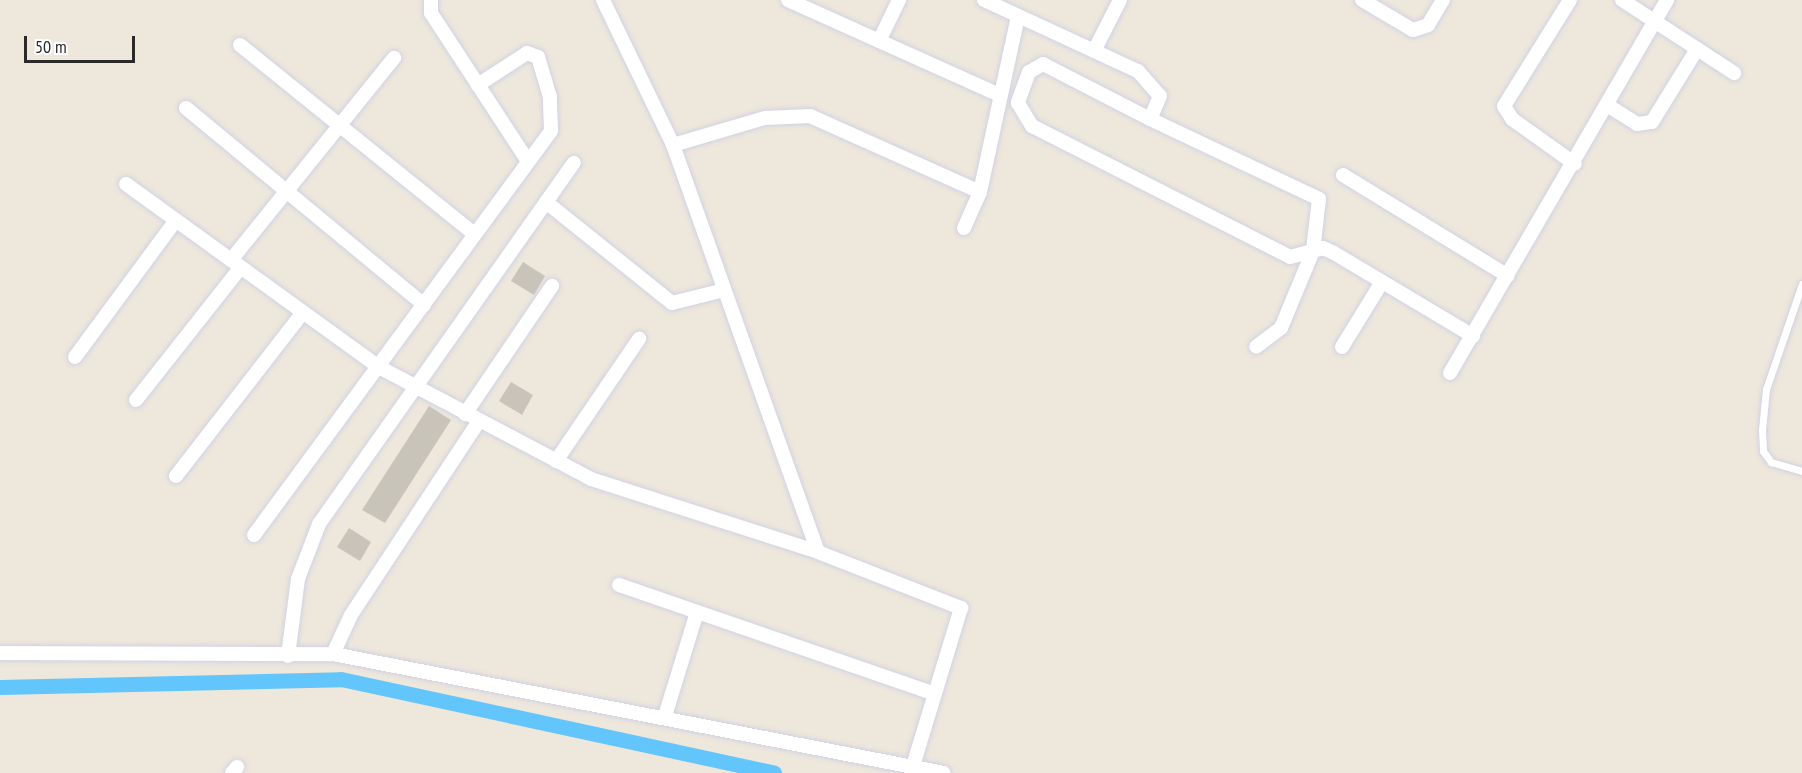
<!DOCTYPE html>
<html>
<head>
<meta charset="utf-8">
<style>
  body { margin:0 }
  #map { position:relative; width:1802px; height:773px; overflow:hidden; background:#eee7db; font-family:"PT Sans Narrow",sans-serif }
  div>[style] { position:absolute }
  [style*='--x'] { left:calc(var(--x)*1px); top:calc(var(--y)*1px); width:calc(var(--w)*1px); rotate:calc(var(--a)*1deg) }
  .canal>* { height:15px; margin:-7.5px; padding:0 7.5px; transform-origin:7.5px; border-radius:7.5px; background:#62c5fb }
  .building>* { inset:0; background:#c9c4ba }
  .roads { filter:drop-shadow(0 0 2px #d0d2e5) drop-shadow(0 0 2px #d0d2e5) }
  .service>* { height:7px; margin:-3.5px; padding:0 3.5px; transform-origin:3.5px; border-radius:3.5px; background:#fff }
  .minor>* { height:14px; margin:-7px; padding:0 7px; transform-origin:7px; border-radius:7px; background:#fff }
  span { translate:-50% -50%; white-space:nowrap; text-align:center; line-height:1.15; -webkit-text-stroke:4.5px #fff; paint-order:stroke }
  .scale { position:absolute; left:24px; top:36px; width:111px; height:27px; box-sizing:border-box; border:3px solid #2a2a2a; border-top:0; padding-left:8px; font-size:18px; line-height:21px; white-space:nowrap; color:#2a2a2a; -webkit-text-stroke:4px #fff; paint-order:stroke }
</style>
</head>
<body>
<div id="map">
  <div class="canal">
    <div style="--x:0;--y:687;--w:341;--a:-1.3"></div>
    <div style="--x:341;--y:679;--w:443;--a:12.2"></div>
  </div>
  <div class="building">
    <div style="clip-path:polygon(523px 262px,545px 276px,534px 295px,511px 281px)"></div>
    <div style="clip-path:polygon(511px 382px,533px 395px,522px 415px,499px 401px)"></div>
    <div style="clip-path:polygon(429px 406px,451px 420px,385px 523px,362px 510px)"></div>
    <div style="clip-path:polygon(349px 528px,371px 542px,360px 561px,337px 547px)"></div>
  </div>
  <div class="roads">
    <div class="service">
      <div style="--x:1802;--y:284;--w:111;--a:108.9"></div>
      <div style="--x:1766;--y:389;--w:41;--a:95.6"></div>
      <div style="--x:1762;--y:430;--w:21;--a:87"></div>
      <div style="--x:1763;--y:451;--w:14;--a:54"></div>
      <div style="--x:1771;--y:462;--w:32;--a:16"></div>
    </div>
    <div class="minor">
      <div style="--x:431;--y:0;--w:13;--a:90"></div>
      <div style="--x:431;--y:13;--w:177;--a:56.8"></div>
      <div style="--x:603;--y:0;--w:161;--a:64.2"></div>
      <div style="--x:673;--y:145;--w:432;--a:70.4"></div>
      <div style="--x:788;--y:0;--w:231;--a:24.2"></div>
      <div style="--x:984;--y:0;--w:170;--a:24.8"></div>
      <div style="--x:1138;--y:71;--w:33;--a:49"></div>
      <div style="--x:1160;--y:96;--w:25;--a:113"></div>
      <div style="--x:1150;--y:119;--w:187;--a:25.3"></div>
      <div style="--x:1319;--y:199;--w:52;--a:96.6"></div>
      <div style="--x:1313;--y:251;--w:83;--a:112.6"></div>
      <div style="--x:1281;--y:328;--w:31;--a:143"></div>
      <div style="--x:1362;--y:0;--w:59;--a:30.5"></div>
      <div style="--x:1413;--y:30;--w:16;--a:-18"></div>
      <div style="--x:1428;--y:25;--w:29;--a:-59"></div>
      <div style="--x:1570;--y:0;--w:125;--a:121.9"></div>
      <div style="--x:1504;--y:106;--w:15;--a:58"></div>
      <div style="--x:1512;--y:119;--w:77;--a:35.5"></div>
      <div style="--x:1622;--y:0;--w:134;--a:33.1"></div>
      <div style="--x:879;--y:41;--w:46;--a:-64"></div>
      <div style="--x:240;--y:45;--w:299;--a:38.9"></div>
      <div style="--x:1094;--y:51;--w:57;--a:-63"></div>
      <div style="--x:1607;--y:105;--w:36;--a:32"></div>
      <div style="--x:1637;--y:124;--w:15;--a:-8"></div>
      <div style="--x:1652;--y:122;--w:86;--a:-58.3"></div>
      <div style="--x:186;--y:108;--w:309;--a:39.6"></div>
      <div style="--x:1150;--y:119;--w:120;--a:-152.8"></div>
      <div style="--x:1043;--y:64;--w:16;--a:150"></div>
      <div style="--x:1029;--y:72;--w:33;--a:110"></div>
      <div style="--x:1018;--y:103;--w:27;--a:59"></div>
      <div style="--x:1032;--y:126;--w:289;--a:26.9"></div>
      <div style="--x:1290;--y:257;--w:34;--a:-15"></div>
      <div style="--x:1323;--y:248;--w:12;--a:24"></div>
      <div style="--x:1334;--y:253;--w:162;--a:30.8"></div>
      <div style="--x:673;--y:145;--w:96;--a:-16.4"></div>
      <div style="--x:765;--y:118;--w:45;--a:-2.5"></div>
      <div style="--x:810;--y:116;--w:186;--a:24.1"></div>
      <div style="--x:1343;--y:175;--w:193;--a:31.5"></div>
      <div style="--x:126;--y:184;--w:310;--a:35.9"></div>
      <div style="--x:377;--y:366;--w:242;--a:27.8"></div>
      <div style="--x:591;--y:479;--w:238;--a:17.8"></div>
      <div style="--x:818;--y:552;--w:154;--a:21.4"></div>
      <div style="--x:961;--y:608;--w:172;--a:106.9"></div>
      <div style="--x:546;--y:202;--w:161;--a:38.7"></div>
      <div style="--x:672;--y:303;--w:54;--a:-14"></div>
      <div style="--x:964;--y:228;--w:39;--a:-66"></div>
      <div style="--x:980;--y:192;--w:180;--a:-77.8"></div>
      <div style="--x:231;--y:260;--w:260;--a:-51.1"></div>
      <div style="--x:1342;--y:347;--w:76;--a:-58.4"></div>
      <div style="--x:75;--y:357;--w:170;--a:-53.6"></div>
      <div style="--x:1450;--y:373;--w:432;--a:-59.8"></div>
      <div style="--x:136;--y:400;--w:169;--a:-51.7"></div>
      <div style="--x:465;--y:414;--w:155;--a:-55.8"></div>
      <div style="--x:556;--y:461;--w:148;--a:-55.8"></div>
      <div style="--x:176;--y:476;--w:207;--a:-52.2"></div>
      <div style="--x:254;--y:535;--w:501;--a:-53.68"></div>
      <div style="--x:551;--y:131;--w:34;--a:-92"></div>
      <div style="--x:550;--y:97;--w:42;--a:-106.7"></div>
      <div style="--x:538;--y:57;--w:12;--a:-160"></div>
      <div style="--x:527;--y:53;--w:59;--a:146.9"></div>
      <div style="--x:619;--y:585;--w:334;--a:19"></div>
      <div style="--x:0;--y:653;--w:333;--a:0.2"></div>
      <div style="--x:333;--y:654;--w:622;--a:11.02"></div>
      <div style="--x:333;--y:654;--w:43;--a:-65.2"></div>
      <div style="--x:351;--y:615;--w:232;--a:-56.6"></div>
      <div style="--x:288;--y:656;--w:78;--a:-82.6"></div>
      <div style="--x:298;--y:579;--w:59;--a:-69.1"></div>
      <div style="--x:319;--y:524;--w:442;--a:-54.8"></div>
      <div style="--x:665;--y:716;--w:106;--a:-72.9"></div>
      <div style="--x:232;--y:773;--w:8;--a:-50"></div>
    </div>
  </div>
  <div class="scale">50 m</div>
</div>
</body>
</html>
